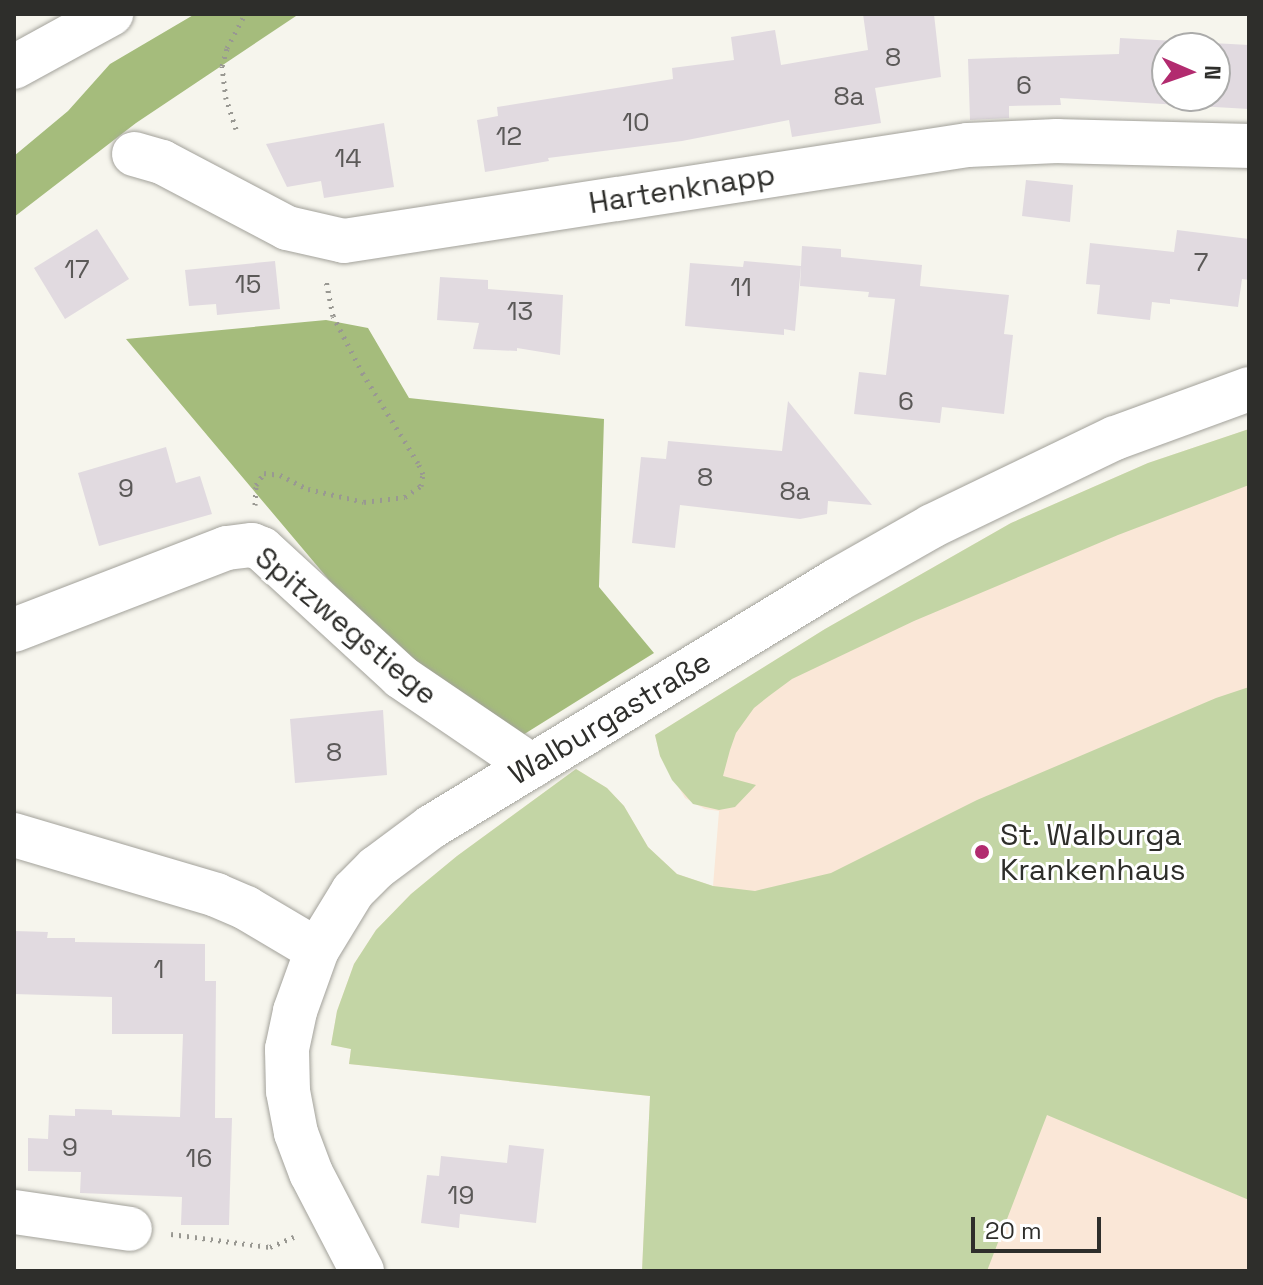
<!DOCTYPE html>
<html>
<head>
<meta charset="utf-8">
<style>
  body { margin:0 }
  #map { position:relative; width:1263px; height:1285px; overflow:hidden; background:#f6f5ed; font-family:"Space Grotesk",sans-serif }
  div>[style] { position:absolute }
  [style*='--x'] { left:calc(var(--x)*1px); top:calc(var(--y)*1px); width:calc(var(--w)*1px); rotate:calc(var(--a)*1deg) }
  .medical>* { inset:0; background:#fae7d7 }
  .green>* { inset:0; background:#c3d5a5 }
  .forest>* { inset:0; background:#a5bc7c }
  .building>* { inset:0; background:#e1dae0 }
  .path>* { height:5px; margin-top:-2.5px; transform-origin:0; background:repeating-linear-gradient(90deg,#999892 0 2px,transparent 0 8px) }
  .roads { filter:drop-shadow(0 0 2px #a3a29b) drop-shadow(0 0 2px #a3a29b) }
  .minor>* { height:44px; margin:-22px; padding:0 22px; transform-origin:22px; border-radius:22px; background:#fff }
  .secondary>* { height:44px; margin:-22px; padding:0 22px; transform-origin:22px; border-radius:22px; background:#fff }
  .dots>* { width:22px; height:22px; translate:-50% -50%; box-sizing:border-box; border:4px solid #fff; border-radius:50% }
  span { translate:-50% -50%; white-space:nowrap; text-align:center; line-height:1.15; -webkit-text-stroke:6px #fff; paint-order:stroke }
  .number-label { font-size:26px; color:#5b5958 }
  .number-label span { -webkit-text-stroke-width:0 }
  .street-label { font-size:30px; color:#2e2e2b }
  .poi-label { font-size:30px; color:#2e2e2b }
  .left { translate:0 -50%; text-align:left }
  .frame { position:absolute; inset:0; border:16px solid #2e2e2b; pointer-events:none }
  .north { position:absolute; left:1151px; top:32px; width:80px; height:80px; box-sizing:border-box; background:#fff; border:2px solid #ababaa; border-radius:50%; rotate:92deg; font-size:22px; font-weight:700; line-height:32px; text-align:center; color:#2e2e2b }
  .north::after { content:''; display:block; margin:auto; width:28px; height:36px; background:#b22b6f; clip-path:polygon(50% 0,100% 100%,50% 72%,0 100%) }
  .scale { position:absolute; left:971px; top:1217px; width:130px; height:36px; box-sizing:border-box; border:4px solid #2e2e2b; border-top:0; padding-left:10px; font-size:24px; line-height:28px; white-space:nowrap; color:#2e2e2b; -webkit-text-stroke:6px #fff; paint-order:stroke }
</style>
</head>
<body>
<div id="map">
  <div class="medical">
    <div style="clip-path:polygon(1249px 429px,1249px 1271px,642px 1271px,650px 1096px,349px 1064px,351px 1049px,331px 1045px,337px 1011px,354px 964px,376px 930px,411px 894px,457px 856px,576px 769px,607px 788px,624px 806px,648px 847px,677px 874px,713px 886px,719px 811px,705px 809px,685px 798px,660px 756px,655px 735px,825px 629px,1011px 523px,1148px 463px)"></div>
  </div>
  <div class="green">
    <div style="clip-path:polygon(1249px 429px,1249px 485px,1118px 535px,914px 621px,792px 679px,769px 696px,754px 708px,736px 733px,730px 750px,723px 776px,756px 785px,735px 807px,719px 810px,693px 804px,672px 780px,660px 756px,655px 735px,825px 629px,1011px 523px,1148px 463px)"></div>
    <div style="clip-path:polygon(1249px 687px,1249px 1200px,1047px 1115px,987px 1271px,642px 1271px,650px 1096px,349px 1064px,351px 1049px,331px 1045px,337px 1011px,354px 964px,376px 930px,411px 894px,457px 856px,576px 769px,607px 788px,624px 806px,648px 847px,677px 874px,713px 886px,755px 891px,831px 873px,977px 800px,1216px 698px)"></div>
  </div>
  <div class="forest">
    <div style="clip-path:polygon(195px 14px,299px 14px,136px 123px,14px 217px,14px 156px,68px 111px,110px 64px)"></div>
    <div style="clip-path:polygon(326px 320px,368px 328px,409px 398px,604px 419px,599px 587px,654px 653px,518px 738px,383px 644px,126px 339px)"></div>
  </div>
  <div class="building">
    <div style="clip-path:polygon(863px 14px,934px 14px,941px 77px,875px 88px,881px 123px,792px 137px,789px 120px,682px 141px,548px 158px,549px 161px,485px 172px,477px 120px,498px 116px,497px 107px,673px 79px,672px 68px,734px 60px,731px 37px,775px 30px,781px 65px,868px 50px)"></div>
    <div style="clip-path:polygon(evenodd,1120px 38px,1249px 45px,1249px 109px,1060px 98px,1061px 105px,1009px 106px,1009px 118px,970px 120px,968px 59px,1119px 54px,1120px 38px,1167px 48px,1215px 48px,1215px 96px,1167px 96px,1167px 48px)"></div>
    <div style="clip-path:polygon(384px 123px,394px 187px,324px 198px,321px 181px,287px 187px,266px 144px)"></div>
    <div style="clip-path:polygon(1026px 180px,1073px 185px,1070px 222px,1022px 216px)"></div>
    <div style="clip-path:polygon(97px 229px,129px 279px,65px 319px,34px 268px)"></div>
    <div style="clip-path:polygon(1177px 230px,1249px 239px,1249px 280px,1242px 279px,1238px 307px,1170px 299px,1170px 304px,1152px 302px,1150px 320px,1097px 314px,1100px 285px,1086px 284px,1090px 243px,1174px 252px)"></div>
    <div style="clip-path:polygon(802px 246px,841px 249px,841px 257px,922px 265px,920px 286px,1009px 295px,1004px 334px,1013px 335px,1004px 414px,942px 407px,940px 423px,854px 414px,859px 372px,886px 375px,895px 299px,868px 297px,869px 292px,800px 286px)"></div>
    <div style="clip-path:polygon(275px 261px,280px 309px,217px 315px,216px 304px,189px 306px,185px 270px)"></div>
    <div style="clip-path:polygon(744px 261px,801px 266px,795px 331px,784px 329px,784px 335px,685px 326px,690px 263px,743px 267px)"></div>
    <div style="clip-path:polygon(440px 277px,488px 280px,488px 289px,563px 295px,560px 355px,517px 348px,517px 351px,473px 349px,479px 323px,437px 320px)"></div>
    <div style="clip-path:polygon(788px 401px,872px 505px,828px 501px,827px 514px,800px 519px,680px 505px,675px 548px,632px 543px,641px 457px,666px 459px,668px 441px,782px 451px)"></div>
    <div style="clip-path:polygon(166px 447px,176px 483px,200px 476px,212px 514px,99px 546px,78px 473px)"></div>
    <div style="clip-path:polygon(383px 710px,387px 775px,295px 783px,290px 719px)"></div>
    <div style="clip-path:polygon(14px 931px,48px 932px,47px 938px,75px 938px,75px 942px,205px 944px,205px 981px,216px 981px,215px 1118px,232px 1118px,229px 1225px,181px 1225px,182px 1197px,80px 1193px,81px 1172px,28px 1171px,28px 1138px,48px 1139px,49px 1115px,75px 1116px,75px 1109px,112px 1110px,112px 1115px,180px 1117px,183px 1034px,112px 1034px,112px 997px,14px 994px)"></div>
    <div style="clip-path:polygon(509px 1145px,544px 1149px,536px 1223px,460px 1214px,459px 1228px,421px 1223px,427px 1175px,439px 1176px,441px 1156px,507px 1163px)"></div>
  </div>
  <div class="path">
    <div style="--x:236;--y:129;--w:32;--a:-108"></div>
    <div style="--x:226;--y:99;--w:33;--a:-97"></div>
    <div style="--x:222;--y:66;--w:19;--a:-74"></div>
    <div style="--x:227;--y:48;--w:38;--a:-62"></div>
    <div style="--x:255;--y:505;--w:20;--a:-87"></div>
    <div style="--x:256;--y:485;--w:14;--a:-56"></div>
    <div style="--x:264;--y:473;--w:16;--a:7"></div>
    <div style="--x:280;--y:475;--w:31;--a:27"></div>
    <div style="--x:308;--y:489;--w:57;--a:13.1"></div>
    <div style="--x:364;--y:502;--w:41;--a:-7"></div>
    <div style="--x:405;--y:497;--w:19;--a:-35"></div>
    <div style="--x:421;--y:486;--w:12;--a:-81"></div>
    <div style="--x:423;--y:474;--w:12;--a:-114"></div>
    <div style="--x:418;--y:463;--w:105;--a:-121.7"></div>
    <div style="--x:363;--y:374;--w:65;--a:-117.3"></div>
    <div style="--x:333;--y:316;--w:36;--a:-101"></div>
    <div style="--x:171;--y:1234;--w:100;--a:7.5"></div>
    <div style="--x:270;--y:1247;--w:26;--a:-23"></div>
  </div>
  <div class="roads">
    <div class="minor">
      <div style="--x:134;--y:154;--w:29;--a:16"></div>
      <div style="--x:162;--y:162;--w:141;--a:27.8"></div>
      <div style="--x:287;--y:228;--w:58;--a:12.8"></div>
      <div style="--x:344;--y:241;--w:631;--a:-8.75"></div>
      <div style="--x:968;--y:145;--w:89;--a:-2.6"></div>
      <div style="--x:1057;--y:141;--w:192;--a:1.5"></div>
      <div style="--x:14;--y:630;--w:228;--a:-21.1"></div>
      <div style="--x:227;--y:548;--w:25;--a:-7"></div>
      <div style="--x:252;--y:545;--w:11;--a:22"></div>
      <div style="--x:262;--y:549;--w:189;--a:42.6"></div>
      <div style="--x:401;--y:677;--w:158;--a:34.2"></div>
      <div style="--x:14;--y:835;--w:211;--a:16.5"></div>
      <div style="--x:216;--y:895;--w:33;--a:23"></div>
      <div style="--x:246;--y:908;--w:82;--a:30.6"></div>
      <div style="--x:14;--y:1212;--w:117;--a:8.3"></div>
      <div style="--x:362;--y:1271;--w:110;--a:-117.5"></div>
      <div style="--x:311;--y:1173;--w:43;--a:-110.6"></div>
      <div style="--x:296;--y:1133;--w:43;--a:-100.8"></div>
      <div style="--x:288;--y:1091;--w:42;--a:-91.4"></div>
      <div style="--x:287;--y:1049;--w:39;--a:-78"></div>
      <div style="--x:295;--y:1011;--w:65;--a:-70.2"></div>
      <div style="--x:317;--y:950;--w:69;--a:-58.6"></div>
      <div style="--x:353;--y:891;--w:33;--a:-45"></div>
      <div style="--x:376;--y:868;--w:69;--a:-36.7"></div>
      <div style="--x:431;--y:827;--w:475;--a:-31.3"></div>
      <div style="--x:837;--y:580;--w:109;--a:-29.6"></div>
      <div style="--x:932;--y:526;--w:203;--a:-25.7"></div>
      <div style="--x:1115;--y:438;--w:143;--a:-20.1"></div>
    </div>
    <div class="secondary">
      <div style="--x:14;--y:67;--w:111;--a:-28.7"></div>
    </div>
  </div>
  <div class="dots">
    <div style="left:982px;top:852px;background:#b22b6f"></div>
  </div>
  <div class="number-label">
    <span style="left:893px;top:58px">8</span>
    <span style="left:1024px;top:86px">6</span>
    <span style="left:849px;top:97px">8a</span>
    <span style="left:636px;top:123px">10</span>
    <span style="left:509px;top:137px">12</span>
    <span style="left:348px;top:159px">14</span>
    <span style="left:1201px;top:263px">7</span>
    <span style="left:77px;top:270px">17</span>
    <span style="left:248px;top:285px">15</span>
    <span style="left:741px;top:288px">11</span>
    <span style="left:520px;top:312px">13</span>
    <span style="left:906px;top:402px">6</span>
    <span style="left:705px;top:478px">8</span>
    <span style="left:126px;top:489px">9</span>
    <span style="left:795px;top:492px">8a</span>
    <span style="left:334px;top:753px">8</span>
    <span style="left:159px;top:970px">1</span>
    <span style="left:70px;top:1148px">9</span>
    <span style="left:199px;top:1159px">16</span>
    <span style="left:461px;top:1196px">19</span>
  </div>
  <div class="street-label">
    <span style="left:682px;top:189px;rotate:-9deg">Hartenknapp</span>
    <span style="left:346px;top:626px;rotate:40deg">Spitzwegstiege</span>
    <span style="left:610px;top:718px;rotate:-31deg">Walburgastraße</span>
  </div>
  <div class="poi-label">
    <span class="left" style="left:1000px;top:852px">St. Walburga<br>Krankenhaus</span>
  </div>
  <div class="frame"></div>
  <div class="north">N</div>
  <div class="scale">20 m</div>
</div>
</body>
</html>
